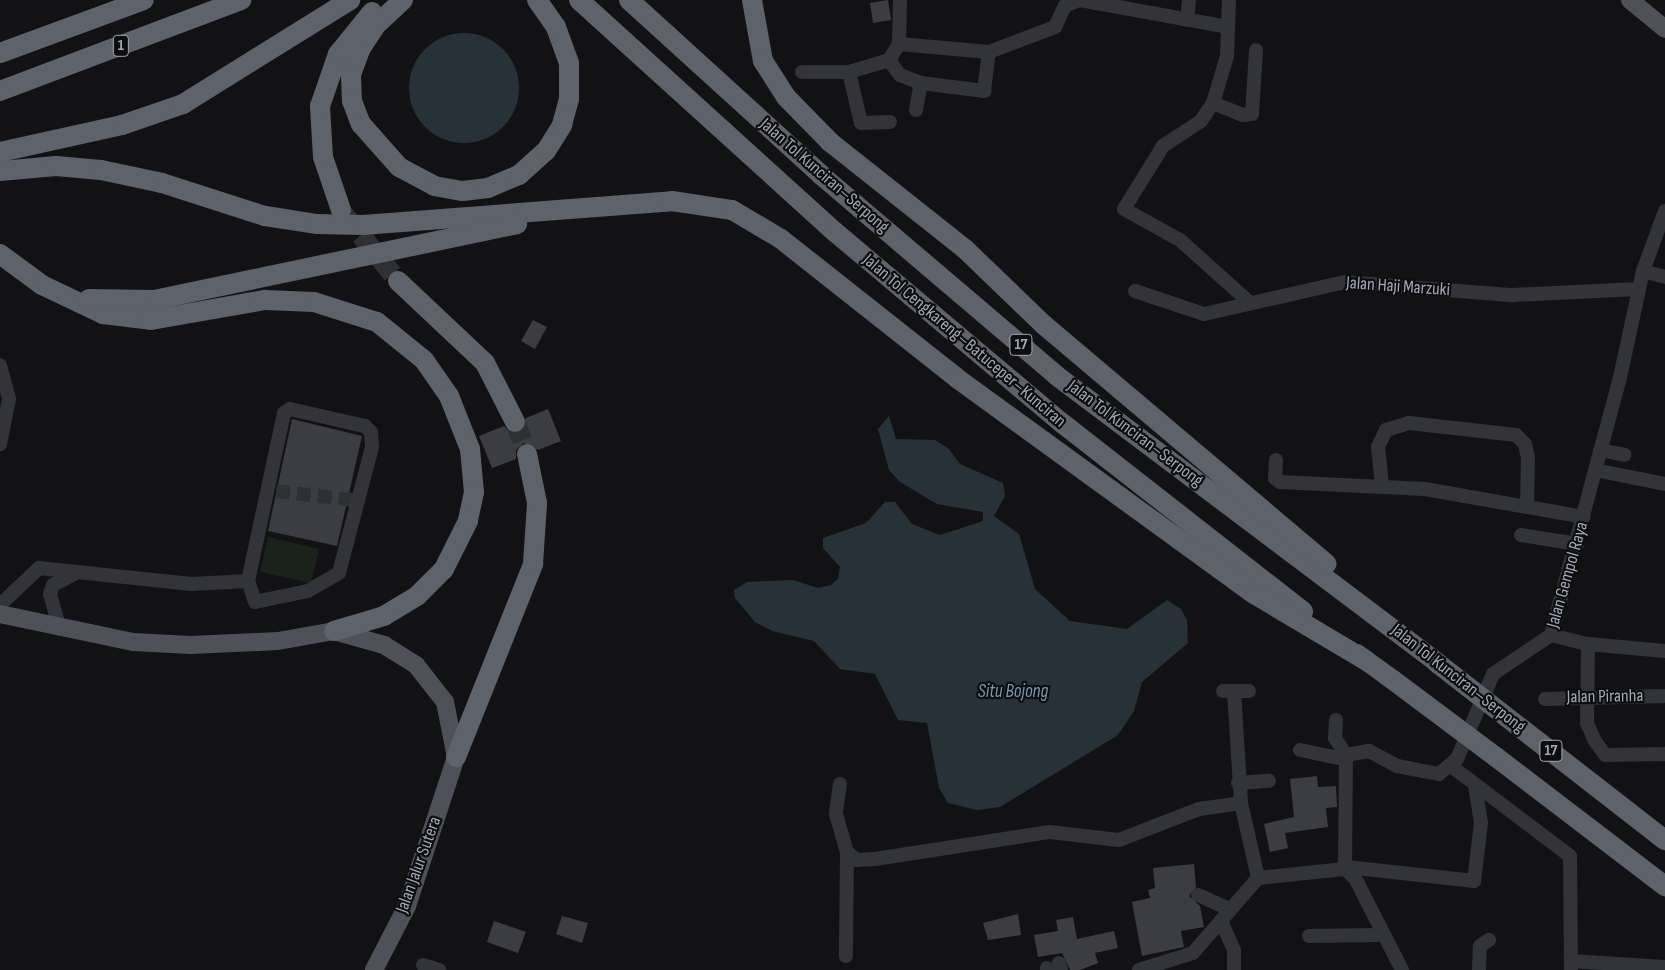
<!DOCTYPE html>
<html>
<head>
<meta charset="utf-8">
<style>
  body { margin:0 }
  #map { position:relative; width:1665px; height:970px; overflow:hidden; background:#121214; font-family:"Sofia Sans Condensed",sans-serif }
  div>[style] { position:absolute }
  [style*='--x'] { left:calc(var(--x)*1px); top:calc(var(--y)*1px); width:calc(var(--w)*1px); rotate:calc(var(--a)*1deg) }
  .green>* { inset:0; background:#1a221b }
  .water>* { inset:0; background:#273138 }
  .round { border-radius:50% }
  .building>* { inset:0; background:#3c3d42 }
  .minor-tunnel>* { height:14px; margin-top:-7px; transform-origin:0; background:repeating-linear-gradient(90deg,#2f3034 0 14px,transparent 0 21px) }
  .highway-tunnel>* { height:20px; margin-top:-10px; transform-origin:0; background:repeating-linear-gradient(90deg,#2f3034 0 20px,transparent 0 30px) }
  .minor>* { height:14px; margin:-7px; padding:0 7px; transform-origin:7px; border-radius:7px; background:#333439 }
  .major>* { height:18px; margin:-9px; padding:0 9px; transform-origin:9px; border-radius:9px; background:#4e5158 }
  .highway>* { height:20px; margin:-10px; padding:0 10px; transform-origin:10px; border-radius:10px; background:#5e626b }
  .highway-bridge>* { height:20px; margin:-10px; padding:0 10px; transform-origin:10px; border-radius:10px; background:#5e626b }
  span { translate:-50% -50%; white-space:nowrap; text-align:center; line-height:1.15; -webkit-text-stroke:4.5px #0d0d0f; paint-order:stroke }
  .shield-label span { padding:1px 4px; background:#0d0d0f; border:1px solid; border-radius:4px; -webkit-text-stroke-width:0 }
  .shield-label { font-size:16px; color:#a2a8b6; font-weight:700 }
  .street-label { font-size:18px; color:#a2a8b6 }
  .water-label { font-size:19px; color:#7598b5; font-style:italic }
</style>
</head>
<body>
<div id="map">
  <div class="green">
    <div style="clip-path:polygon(268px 537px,319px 549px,311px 583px,260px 572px)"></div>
  </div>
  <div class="water">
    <div class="round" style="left:409px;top:33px;width:110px;height:110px"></div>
    <div style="clip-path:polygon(889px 416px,896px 439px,935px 440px,948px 448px,960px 464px,1003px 483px,1005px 496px,994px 516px,1019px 534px,1035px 589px,1070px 621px,1127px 629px,1167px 600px,1181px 609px,1187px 620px,1188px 643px,1142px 682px,1134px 711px,1118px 735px,1000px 807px,977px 810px,948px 803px,939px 788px,927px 723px,898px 720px,875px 674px,840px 669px,814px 641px,772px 631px,755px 622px,735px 598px,734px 590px,747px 582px,793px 580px,818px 588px,831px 585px,838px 579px,840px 567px,823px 548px,823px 538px,866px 523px,885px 502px,895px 502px,912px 524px,940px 535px,983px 521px,983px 512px,937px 504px,900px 482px,889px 470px,878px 429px)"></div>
  </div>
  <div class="building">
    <div style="clip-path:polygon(888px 0,891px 20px,873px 23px,870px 3px)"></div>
    <div style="clip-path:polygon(533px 320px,547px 327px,535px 349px,521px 341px)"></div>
    <div style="clip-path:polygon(548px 409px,561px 441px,538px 450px,524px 443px,516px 450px,516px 459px,492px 468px,479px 436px,504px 426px,509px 432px,520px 433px,526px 418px)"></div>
    <div style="clip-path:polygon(292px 419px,362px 436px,337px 546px,268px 531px)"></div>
    <div style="clip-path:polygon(1317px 776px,1318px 787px,1336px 786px,1337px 807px,1326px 808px,1328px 827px,1285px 833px,1288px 848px,1270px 852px,1264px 824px,1294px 817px,1290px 779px)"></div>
    <div style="clip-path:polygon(1194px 864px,1196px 887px,1189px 896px,1200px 906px,1204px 927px,1181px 931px,1184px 947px,1142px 956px,1132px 902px,1150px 898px,1148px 890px,1155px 888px,1153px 868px)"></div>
    <div style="clip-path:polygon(1018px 914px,1021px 935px,988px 940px,983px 923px)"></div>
    <div style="clip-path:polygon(562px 916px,588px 923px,582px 943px,556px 934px)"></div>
    <div style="clip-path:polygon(1073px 917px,1077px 939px,1114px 931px,1118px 948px,1095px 953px,1098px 963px,1080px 970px,1070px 970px,1062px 953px,1038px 957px,1034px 935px,1058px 931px,1056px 920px)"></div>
    <div style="clip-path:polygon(494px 921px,526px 932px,518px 953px,487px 942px)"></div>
  </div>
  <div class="minor-tunnel">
    <div style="--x:276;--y:491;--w:79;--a:6.6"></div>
  </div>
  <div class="highway-tunnel">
    <div style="--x:342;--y:212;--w:89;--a:50.9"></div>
    <div style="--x:515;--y:422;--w:34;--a:69"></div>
  </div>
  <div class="minor">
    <div style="--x:1080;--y:0;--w:150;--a:10.3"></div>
    <div style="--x:1229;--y:0;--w:56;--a:92"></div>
    <div style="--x:1227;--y:56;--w:49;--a:106.6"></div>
    <div style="--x:1213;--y:103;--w:22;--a:124"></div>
    <div style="--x:1201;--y:121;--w:45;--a:146.7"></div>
    <div style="--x:1163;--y:146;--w:74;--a:121.8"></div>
    <div style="--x:1124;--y:209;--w:64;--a:29"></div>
    <div style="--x:1180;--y:240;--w:93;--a:41.9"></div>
    <div style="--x:1187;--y:20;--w:20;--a:-84"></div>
    <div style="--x:899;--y:44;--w:90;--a:5.1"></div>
    <div style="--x:889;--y:60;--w:19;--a:54"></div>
    <div style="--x:900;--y:75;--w:22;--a:21"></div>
    <div style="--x:921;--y:83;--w:64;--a:7.2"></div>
    <div style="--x:984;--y:91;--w:39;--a:-83"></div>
    <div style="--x:989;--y:52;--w:71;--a:-20.7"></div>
    <div style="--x:1055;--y:27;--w:23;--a:-65"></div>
    <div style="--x:1065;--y:6;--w:15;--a:-23"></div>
    <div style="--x:802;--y:72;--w:47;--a:0"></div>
    <div style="--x:849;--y:72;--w:42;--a:-16.7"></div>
    <div style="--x:889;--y:60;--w:19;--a:-58"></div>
    <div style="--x:899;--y:44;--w:44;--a:-88.7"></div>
    <div style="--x:849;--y:72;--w:52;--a:76.8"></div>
    <div style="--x:861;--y:123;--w:29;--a:-2"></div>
    <div style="--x:1213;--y:103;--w:32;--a:22"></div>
    <div style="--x:1243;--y:115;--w:9;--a:-6"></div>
    <div style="--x:1252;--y:114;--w:64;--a:-86.4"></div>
    <div style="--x:916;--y:110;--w:27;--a:-80"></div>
    <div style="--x:1643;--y:271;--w:23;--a:15"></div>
    <div style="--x:1135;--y:291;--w:73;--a:18.4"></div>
    <div style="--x:1204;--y:314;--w:145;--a:-12.8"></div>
    <div style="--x:1345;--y:282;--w:168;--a:4.5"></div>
    <div style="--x:1512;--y:295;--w:127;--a:-2.7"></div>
    <div style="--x:0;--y:365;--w:35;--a:75"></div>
    <div style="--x:9;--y:399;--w:46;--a:101.3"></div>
    <div style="--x:290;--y:409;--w:77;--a:12.8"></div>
    <div style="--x:365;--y:426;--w:8;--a:45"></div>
    <div style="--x:371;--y:432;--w:15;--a:86"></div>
    <div style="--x:372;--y:447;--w:130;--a:104.7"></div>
    <div style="--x:339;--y:573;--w:36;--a:150"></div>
    <div style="--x:308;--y:591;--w:54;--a:168.3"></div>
    <div style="--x:255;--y:602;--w:22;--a:-108"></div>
    <div style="--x:248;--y:581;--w:172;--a:-77.9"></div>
    <div style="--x:284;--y:413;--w:7;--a:-34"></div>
    <div style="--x:1600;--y:450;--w:25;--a:11"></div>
    <div style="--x:1276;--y:460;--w:18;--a:93"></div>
    <div style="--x:1275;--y:478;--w:6;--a:39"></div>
    <div style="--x:1280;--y:482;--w:145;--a:2.8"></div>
    <div style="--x:1425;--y:489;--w:161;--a:10"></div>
    <div style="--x:1595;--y:470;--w:71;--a:11.3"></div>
    <div style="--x:1382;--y:485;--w:38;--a:-96"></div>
    <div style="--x:1378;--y:447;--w:19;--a:-65"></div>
    <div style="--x:1386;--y:430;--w:24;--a:-17"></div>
    <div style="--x:1409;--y:423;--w:108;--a:6.4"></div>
    <div style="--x:1516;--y:435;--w:13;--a:45"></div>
    <div style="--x:1525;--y:444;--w:14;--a:78"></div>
    <div style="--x:1528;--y:458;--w:48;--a:91.2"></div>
    <div style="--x:1521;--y:535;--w:57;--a:9.1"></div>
    <div style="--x:0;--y:605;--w:54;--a:-43.5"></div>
    <div style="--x:39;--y:568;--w:153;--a:6"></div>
    <div style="--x:191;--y:584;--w:57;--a:-3"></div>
    <div style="--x:60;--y:629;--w:36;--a:-106"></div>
    <div style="--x:50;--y:594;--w:9;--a:-72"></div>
    <div style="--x:53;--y:585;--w:24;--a:-28"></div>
    <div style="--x:1551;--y:635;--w:38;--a:14"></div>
    <div style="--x:1588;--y:644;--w:77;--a:5.2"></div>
    <div style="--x:1588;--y:644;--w:79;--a:90.7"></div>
    <div style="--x:1587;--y:723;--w:20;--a:66"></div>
    <div style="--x:1595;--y:741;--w:17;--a:54"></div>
    <div style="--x:1605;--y:755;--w:60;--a:-1"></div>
    <div style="--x:1223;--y:691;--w:26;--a:0"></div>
    <div style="--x:1234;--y:691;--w:112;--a:86.4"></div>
    <div style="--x:1241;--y:803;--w:77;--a:77.2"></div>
    <div style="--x:1545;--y:699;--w:120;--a:-1.4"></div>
    <div style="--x:1336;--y:720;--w:18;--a:93"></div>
    <div style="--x:1335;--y:738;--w:20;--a:57"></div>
    <div style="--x:1300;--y:750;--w:45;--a:11.6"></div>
    <div style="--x:1451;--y:766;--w:149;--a:37.1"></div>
    <div style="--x:1570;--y:856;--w:114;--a:89.5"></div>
    <div style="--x:1238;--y:783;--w:31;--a:-4"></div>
    <div style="--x:840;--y:784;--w:30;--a:98"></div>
    <div style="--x:836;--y:814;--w:40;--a:74"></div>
    <div style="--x:847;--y:852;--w:104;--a:90.6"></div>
    <div style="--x:847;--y:852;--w:13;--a:39"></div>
    <div style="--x:857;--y:860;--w:18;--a:-3"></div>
    <div style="--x:875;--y:859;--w:177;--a:-8.8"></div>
    <div style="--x:1050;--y:832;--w:69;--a:6.6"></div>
    <div style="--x:1119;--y:840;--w:86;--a:-21.2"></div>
    <div style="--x:1199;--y:809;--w:42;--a:-8.1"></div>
    <div style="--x:1347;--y:867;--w:128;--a:6.3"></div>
    <div style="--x:1474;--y:881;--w:58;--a:-83.1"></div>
    <div style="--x:1481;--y:823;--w:39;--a:-99"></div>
    <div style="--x:1345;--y:869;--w:13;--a:42"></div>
    <div style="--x:1355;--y:878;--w:103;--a:62.9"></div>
    <div style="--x:1198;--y:895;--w:34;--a:24"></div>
    <div style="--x:1221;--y:921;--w:32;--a:66"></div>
    <div style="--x:1234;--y:950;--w:20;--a:90"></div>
    <div style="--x:1309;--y:936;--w:73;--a:-0.8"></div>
    <div style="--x:1571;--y:961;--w:94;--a:3.7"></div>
    <div style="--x:1059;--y:963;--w:7;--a:74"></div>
    <div style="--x:423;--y:965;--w:17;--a:17"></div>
    <div style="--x:1047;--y:968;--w:2;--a:90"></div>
    <div style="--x:1139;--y:970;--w:57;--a:-17.5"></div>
    <div style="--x:1193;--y:953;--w:99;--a:-49.1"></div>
    <div style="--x:1258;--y:878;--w:87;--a:-5.9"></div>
    <div style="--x:1345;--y:869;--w:114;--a:-89.5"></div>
    <div style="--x:1346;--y:755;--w:23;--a:-10"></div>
    <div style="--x:1369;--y:751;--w:32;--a:28"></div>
    <div style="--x:1397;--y:766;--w:43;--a:10.8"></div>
    <div style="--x:1439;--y:774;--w:23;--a:-40"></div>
    <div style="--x:1457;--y:759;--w:92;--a:-67"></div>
    <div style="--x:1493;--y:674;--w:70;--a:-33.9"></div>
    <div style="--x:1551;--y:635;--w:262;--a:-75"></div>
    <div style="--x:1619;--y:382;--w:114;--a:-77.8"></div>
    <div style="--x:1643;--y:271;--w:64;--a:-69.9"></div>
    <div style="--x:1479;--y:970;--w:24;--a:-88"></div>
    <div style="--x:1480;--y:946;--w:11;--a:-34"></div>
  </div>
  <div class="major">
    <div style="--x:1630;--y:0;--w:45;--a:39.6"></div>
    <div style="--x:0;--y:614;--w:136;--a:11.9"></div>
    <div style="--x:133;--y:642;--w:58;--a:3"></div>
    <div style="--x:191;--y:645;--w:87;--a:-2.6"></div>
    <div style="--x:278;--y:641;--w:57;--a:-10.1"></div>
    <div style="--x:334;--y:631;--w:52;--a:15.6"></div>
    <div style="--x:384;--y:645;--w:38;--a:32"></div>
    <div style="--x:416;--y:665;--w:47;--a:51.9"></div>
    <div style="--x:445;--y:702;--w:56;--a:78.7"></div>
    <div style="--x:456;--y:757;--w:157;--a:108.2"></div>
    <div style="--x:407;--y:906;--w:72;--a:117.3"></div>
  </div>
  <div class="highway">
    <div style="--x:403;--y:0;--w:37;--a:137"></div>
    <div style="--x:376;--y:25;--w:30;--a:123"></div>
    <div style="--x:360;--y:50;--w:27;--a:110"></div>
    <div style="--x:351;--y:75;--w:26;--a:88"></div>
    <div style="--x:352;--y:101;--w:25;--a:69"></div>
    <div style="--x:361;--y:124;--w:57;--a:48.5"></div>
    <div style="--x:399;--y:167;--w:40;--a:28"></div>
    <div style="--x:434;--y:186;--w:29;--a:10"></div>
    <div style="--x:463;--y:191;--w:25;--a:-7"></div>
    <div style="--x:488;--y:188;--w:34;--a:-23"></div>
    <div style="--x:519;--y:175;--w:36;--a:-42"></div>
    <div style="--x:546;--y:151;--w:31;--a:-58"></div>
    <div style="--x:562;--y:125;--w:27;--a:-75"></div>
    <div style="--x:569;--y:99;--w:36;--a:-90"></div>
    <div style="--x:569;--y:63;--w:38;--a:-110"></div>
    <div style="--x:556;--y:27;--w:33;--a:-125"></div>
    <div style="--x:579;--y:0;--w:345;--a:42.2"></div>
    <div style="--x:835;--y:232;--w:297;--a:40.1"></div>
    <div style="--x:1062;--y:423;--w:306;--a:38"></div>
    <div style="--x:629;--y:0;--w:260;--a:42.3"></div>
    <div style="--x:821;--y:175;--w:310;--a:40.4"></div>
    <div style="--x:1057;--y:376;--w:475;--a:37"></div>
    <div style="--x:752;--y:0;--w:62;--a:79.8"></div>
    <div style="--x:763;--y:61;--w:43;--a:57.4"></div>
    <div style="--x:786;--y:97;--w:63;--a:45.6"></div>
    <div style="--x:830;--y:142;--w:172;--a:38.4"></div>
    <div style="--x:965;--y:249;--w:110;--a:43.9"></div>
    <div style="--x:1044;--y:325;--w:370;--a:40.2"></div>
    <div style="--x:0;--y:53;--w:153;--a:-20.2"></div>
    <div style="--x:0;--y:91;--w:258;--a:-20.7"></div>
    <div style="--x:0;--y:152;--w:125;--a:-12.5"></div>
    <div style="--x:122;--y:125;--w:65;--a:-19"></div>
    <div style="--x:183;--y:104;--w:197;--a:-31.9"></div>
    <div style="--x:0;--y:171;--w:56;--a:-5.1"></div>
    <div style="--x:56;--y:166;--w:45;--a:5.1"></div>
    <div style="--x:101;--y:170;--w:62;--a:12"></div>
    <div style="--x:162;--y:183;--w:108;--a:17.8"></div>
    <div style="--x:265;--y:216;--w:53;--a:8.7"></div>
    <div style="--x:317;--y:224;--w:46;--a:1.2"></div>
    <div style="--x:363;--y:225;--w:310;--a:-4.4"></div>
    <div style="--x:672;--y:201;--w:61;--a:8.5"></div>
    <div style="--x:732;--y:210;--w:57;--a:30.6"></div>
    <div style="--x:781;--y:239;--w:226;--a:38.3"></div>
    <div style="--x:958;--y:379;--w:366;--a:36"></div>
    <div style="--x:1254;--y:594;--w:131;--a:30.7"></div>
    <div style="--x:341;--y:210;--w:56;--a:-108.8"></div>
    <div style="--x:323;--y:157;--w:51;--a:-93.4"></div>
    <div style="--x:320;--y:106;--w:55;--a:-70.9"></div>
    <div style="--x:338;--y:54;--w:54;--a:-51"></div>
    <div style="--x:0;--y:254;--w:52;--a:36.4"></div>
    <div style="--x:42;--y:285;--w:68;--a:25.4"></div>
    <div style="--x:103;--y:314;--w:48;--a:7.1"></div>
    <div style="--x:151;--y:320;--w:116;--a:-10"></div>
    <div style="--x:265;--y:300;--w:49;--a:2.3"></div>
    <div style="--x:314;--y:302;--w:66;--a:17.6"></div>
    <div style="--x:377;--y:322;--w:60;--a:39"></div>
    <div style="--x:424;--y:360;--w:44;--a:55.2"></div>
    <div style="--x:449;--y:396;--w:57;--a:68.4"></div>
    <div style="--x:470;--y:449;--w:43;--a:84.7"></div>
    <div style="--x:474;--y:492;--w:30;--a:102"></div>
    <div style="--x:468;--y:521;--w:54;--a:116.6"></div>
    <div style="--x:444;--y:569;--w:38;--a:135"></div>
    <div style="--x:417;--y:596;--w:39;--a:149"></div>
    <div style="--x:384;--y:616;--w:52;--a:163.3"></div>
    <div style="--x:398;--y:281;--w:120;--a:43.3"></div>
    <div style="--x:485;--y:363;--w:66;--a:63"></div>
    <div style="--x:89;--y:299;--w:65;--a:0.9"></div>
    <div style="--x:154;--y:300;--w:371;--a:-11.8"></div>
    <div style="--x:1357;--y:654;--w:44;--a:35.8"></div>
    <div style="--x:456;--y:757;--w:208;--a:-68.2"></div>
    <div style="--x:533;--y:564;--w:61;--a:-86.2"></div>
    <div style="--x:537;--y:503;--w:50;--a:-101.5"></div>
    <div style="--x:1496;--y:757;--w:213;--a:37.4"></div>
  </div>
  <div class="highway-bridge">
    <div style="--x:1436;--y:662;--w:290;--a:37.9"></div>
    <div style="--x:1393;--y:680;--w:129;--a:36.8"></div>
  </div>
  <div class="shield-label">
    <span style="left:121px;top:46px">1</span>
    <span style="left:1021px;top:345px">17</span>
    <span style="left:1551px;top:751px">17</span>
  </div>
  <div class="street-label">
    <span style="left:824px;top:176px;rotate:41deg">Jalan Tol Kunciran–Serpong</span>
    <span style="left:1398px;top:287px;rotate:4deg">Jalan Haji Marzuki</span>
    <span style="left:964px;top:341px;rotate:40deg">Jalan Tol Cengkareng–Batuceper–Kunciran</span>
    <span style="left:1135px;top:434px;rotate:37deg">Jalan Tol Kunciran–Serpong</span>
    <span style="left:1568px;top:575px;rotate:-74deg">Jalan Gempol Raya</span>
    <span style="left:1458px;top:679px;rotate:38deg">Jalan Tol Kunciran–Serpong</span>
    <span style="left:1605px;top:697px;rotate:-1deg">Jalan Piranha</span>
    <span style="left:419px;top:865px;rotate:-70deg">Jalan Jalur Sutera</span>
  </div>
  <div class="water-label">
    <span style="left:1013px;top:692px">Situ Bojong</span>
  </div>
</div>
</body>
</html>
